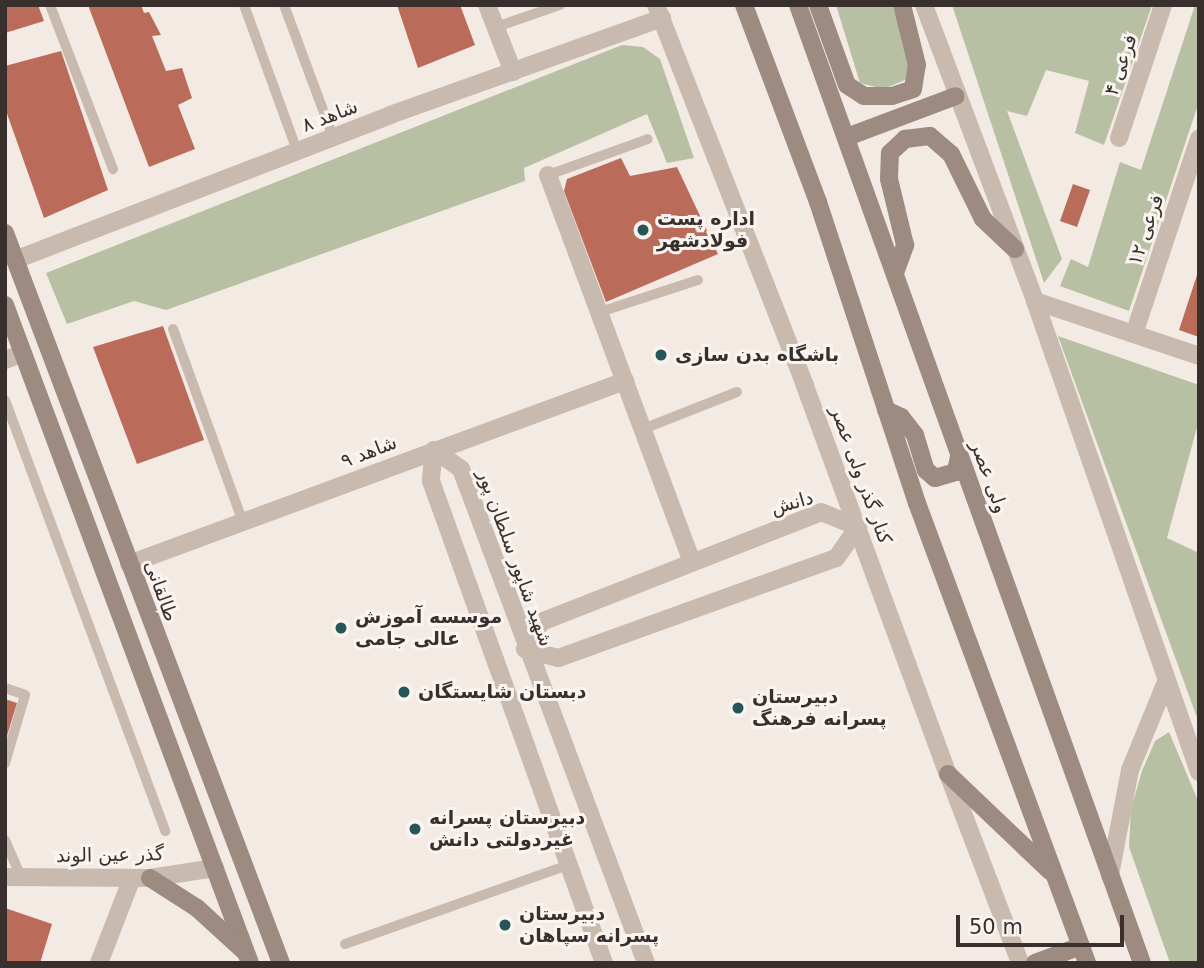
<!DOCTYPE html>
<html>
<head>
<meta charset="utf-8">
<style>
  body { margin:0 }
  #map { position:relative; width:1204px; height:968px; overflow:hidden; background:#f2eae3; font-family:"DejaVu Sans","Noto Naskh Arabic",sans-serif }
  div>[style] { position:absolute }
  [style*='--x'] { left:calc(var(--x)*1px); top:calc(var(--y)*1px); width:calc(var(--w)*1px); rotate:calc(var(--a)*1deg) }
  .green>* { inset:0; background:#b8c0a4 }
  .building>* { inset:0; background:#ba6b59 }
  .service>* { height:10px; margin:-5px; padding:0 5px; transform-origin:5px; border-radius:5px; background:#c9bab0 }
  .minor>* { height:18px; margin:-9px; padding:0 9px; transform-origin:9px; border-radius:9px; background:#c9bab0 }
  .tertiary>* { height:18px; margin:-9px; padding:0 9px; transform-origin:9px; border-radius:9px; background:#c9bab0 }
  .secondary>* { height:18px; margin:-9px; padding:0 9px; transform-origin:9px; border-radius:9px; background:#9d8a81 }
  .dots>* { width:19px; height:19px; translate:-50% -50%; box-sizing:border-box; border:4px solid #f9f4ef; border-radius:50% }
  span { translate:-50% -50%; white-space:nowrap; text-align:center; line-height:1.15; -webkit-text-stroke:6px #f9f4ef; paint-order:stroke }
  .street-label { font-size:19px; color:#39302d }
  .poi-label { font-size:19px; color:#39302d; font-weight:700 }
  .left { translate:0 -50%; text-align:left }
  .frame { position:absolute; inset:0; border:7px solid #39302d; pointer-events:none }
  .scale { position:absolute; left:956px; top:915px; width:168px; height:32px; box-sizing:border-box; border:4px solid #39302d; border-top:0; padding-left:9px; font-size:21px; line-height:24px; white-space:nowrap; color:#39302d; -webkit-text-stroke:5px #f9f4ef; paint-order:stroke }
</style>
</head>
<body>
<div id="map">
  <div class="green">
    <div style="clip-path:polygon(836px 5px,892px 5px,909px 51px,907px 79px,884px 89px,860px 83px)"></div>
    <div style="clip-path:polygon(952px 5px,1152px 5px,1104px 145px,1075px 133px,1089px 81px,1046px 70px,1027px 116px,1007px 111px,1062px 259px,1044px 283px)"></div>
    <div style="clip-path:polygon(1195px 5px,1199px 5px,1199px 102px,1129px 311px,1060px 286px,1071px 259px,1088px 267px,1120px 162px,1141px 170px)"></div>
    <div style="clip-path:polygon(622px 45px,643px 47px,660px 59px,694px 158px,667px 163px,647px 114px,524px 168px,525px 181px,166px 310px,134px 301px,67px 324px,46px 273px)"></div>
    <div style="clip-path:polygon(1058px 336px,1199px 385px,1199px 420px,1167px 538px,1199px 553px,1199px 723px)"></div>
    <div style="clip-path:polygon(1169px 732px,1199px 803px,1199px 963px,1170px 963px,1129px 847px,1131px 809px,1142px 771px,1155px 741px)"></div>
  </div>
  <div class="building">
    <div style="clip-path:polygon(5px 5px,38px 5px,44px 21px,5px 33px)"></div>
    <div style="clip-path:polygon(88px 5px,141px 5px,144px 13px,149px 12px,161px 35px,152px 36px,166px 71px,182px 68px,192px 98px,178px 105px,195px 149px,149px 167px)"></div>
    <div style="clip-path:polygon(397px 5px,460px 5px,475px 45px,418px 68px)"></div>
    <div style="clip-path:polygon(61px 51px,108px 190px,44px 218px,5px 108px,5px 66px)"></div>
    <div style="clip-path:polygon(621px 158px,630px 176px,677px 167px,718px 254px,606px 302px,564px 191px,567px 179px)"></div>
    <div style="clip-path:polygon(1073px 184px,1090px 190px,1077px 227px,1060px 221px)"></div>
    <div style="clip-path:polygon(1198px 272px,1199px 272px,1199px 337px,1179px 330px)"></div>
    <div style="clip-path:polygon(163px 326px,204px 440px,137px 464px,93px 347px)"></div>
    <div style="clip-path:polygon(5px 699px,17px 703px,6px 739px,5px 739px)"></div>
    <div style="clip-path:polygon(5px 908px,52px 924px,40px 963px,5px 963px)"></div>
  </div>
  <div class="service">
    <div style="--x:50;--y:5;--w:176;--a:69"></div>
    <div style="--x:244;--y:5;--w:155;--a:70"></div>
    <div style="--x:284;--y:5;--w:141;--a:69.6"></div>
    <div style="--x:496;--y:27;--w:68;--a:-19"></div>
    <div style="--x:548;--y:175;--w:106;--a:-19.8"></div>
    <div style="--x:600;--y:312;--w:103;--a:-18.1"></div>
    <div style="--x:173;--y:329;--w:205;--a:70.1"></div>
    <div style="--x:5;--y:400;--w:460;--a:69.6"></div>
    <div style="--x:643;--y:429;--w:101;--a:-21.5"></div>
    <div style="--x:5;--y:688;--w:21;--a:19"></div>
    <div style="--x:25;--y:695;--w:71;--a:106.4"></div>
    <div style="--x:5;--y:840;--w:40;--a:66.6"></div>
    <div style="--x:345;--y:944;--w:237;--a:-19.5"></div>
  </div>
  <div class="minor">
    <div style="--x:487;--y:5;--w:72;--a:68.8"></div>
    <div style="--x:1119;--y:138;--w:140;--a:-71.7"></div>
    <div style="--x:548;--y:175;--w:411;--a:69.6"></div>
    <div style="--x:1134;--y:334;--w:206;--a:-71.6"></div>
    <div style="--x:434;--y:450;--w:33;--a:35"></div>
    <div style="--x:461;--y:469;--w:528;--a:69.47"></div>
    <div style="--x:434;--y:450;--w:31;--a:96"></div>
    <div style="--x:431;--y:481;--w:512;--a:70.26"></div>
    <div style="--x:821;--y:512;--w:40;--a:22"></div>
    <div style="--x:858;--y:527;--w:38;--a:125"></div>
    <div style="--x:836;--y:558;--w:295;--a:160.2"></div>
    <div style="--x:558;--y:658;--w:34;--a:-165"></div>
    <div style="--x:525;--y:649;--w:31;--a:-59"></div>
    <div style="--x:541;--y:622;--w:301;--a:-21.4"></div>
    <div style="--x:129;--y:564;--w:529;--a:-20.25"></div>
    <div style="--x:948;--y:774;--w:202;--a:69.1"></div>
    <div style="--x:99;--y:963;--w:91;--a:-68.8"></div>
  </div>
  <div class="tertiary">
    <div style="--x:656;--y:5;--w:409;--a:68.6"></div>
    <div style="--x:805;--y:386;--w:414;--a:69.8"></div>
    <div style="--x:924;--y:5;--w:316;--a:69.4"></div>
    <div style="--x:1035;--y:301;--w:499;--a:70.8"></div>
    <div style="--x:15;--y:260;--w:402;--a:-21.1"></div>
    <div style="--x:390;--y:115;--w:289;--a:-19.6"></div>
    <div style="--x:1035;--y:301;--w:173;--a:18.5"></div>
    <div style="--x:5;--y:360;--w:19;--a:-21"></div>
    <div style="--x:1110;--y:875;--w:107;--a:-79.2"></div>
    <div style="--x:1130;--y:770;--w:95;--a:-67.8"></div>
    <div style="--x:5;--y:877;--w:145;--a:0.4"></div>
    <div style="--x:150;--y:878;--w:66;--a:-8.7"></div>
  </div>
  <div class="secondary">
    <div style="--x:744;--y:5;--w:210;--a:69.4"></div>
    <div style="--x:818;--y:202;--w:317;--a:71.8"></div>
    <div style="--x:917;--y:503;--w:490;--a:69.7"></div>
    <div style="--x:798;--y:5;--w:1018;--a:70.25"></div>
    <div style="--x:818;--y:5;--w:85;--a:70.1"></div>
    <div style="--x:847;--y:85;--w:20;--a:33"></div>
    <div style="--x:864;--y:96;--w:28;--a:0"></div>
    <div style="--x:892;--y:96;--w:22;--a:-18"></div>
    <div style="--x:913;--y:89;--w:24;--a:-81"></div>
    <div style="--x:917;--y:65;--w:62;--a:-104"></div>
    <div style="--x:847;--y:137;--w:116;--a:-20.6"></div>
    <div style="--x:5;--y:233;--w:780;--a:69.29"></div>
    <div style="--x:895;--y:273;--w:30;--a:-70"></div>
    <div style="--x:905;--y:245;--w:68;--a:-103.6"></div>
    <div style="--x:889;--y:179;--w:26;--a:-88"></div>
    <div style="--x:890;--y:153;--w:21;--a:-43"></div>
    <div style="--x:905;--y:139;--w:25;--a:-7"></div>
    <div style="--x:930;--y:136;--w:28;--a:41"></div>
    <div style="--x:951;--y:154;--w:72;--a:63.8"></div>
    <div style="--x:983;--y:219;--w:44;--a:43.2"></div>
    <div style="--x:5;--y:305;--w:702;--a:69.58"></div>
    <div style="--x:886;--y:410;--w:17;--a:25"></div>
    <div style="--x:901;--y:417;--w:23;--a:52"></div>
    <div style="--x:915;--y:435;--w:37;--a:73"></div>
    <div style="--x:926;--y:470;--w:12;--a:42"></div>
    <div style="--x:935;--y:478;--w:22;--a:-16"></div>
    <div style="--x:956;--y:472;--w:16;--a:-79"></div>
    <div style="--x:948;--y:774;--w:141;--a:43.6"></div>
    <div style="--x:150;--y:878;--w:56;--a:32.6"></div>
    <div style="--x:197;--y:908;--w:64;--a:42.5"></div>
    <div style="--x:1035;--y:963;--w:49;--a:-20.3"></div>
  </div>
  <div class="dots">
    <div style="left:643px;top:230px;background:#265657"></div>
    <div style="left:661px;top:355px;background:#265657"></div>
    <div style="left:341px;top:628px;background:#265657"></div>
    <div style="left:404px;top:692px;background:#265657"></div>
    <div style="left:738px;top:708px;background:#265657"></div>
    <div style="left:415px;top:829px;background:#265657"></div>
    <div style="left:505px;top:925px;background:#265657"></div>
  </div>
  <div class="street-label">
    <span style="left:1121px;top:65px;rotate:-71deg">فرعی ۴</span>
    <span style="left:330px;top:116px;rotate:-21deg">شاهد ۸</span>
    <span style="left:1146px;top:230px;rotate:-71deg">فرعی ۱۲</span>
    <span style="left:369px;top:452px;rotate:-21deg">شاهد ۹</span>
    <span style="left:861px;top:475px;rotate:70deg">کنار گذر ولی عصر</span>
    <span style="left:989px;top:477px;rotate:70deg">ولی عصر</span>
    <span style="left:792px;top:503px;rotate:-16deg">دانش</span>
    <span style="left:515px;top:558px;rotate:70deg">شهید شاپور سلطان پور</span>
    <span style="left:161px;top:591px;rotate:70deg">طالقانی</span>
    <span style="left:110px;top:855px;rotate:-1deg">گذر عین الوند</span>
  </div>
  <div class="poi-label">
    <span class="left" style="left:657px;top:230px">اداره پست<br>فولادشهر</span>
    <span class="left" style="left:675px;top:355px">باشگاه بدن سازی</span>
    <span class="left" style="left:355px;top:628px">موسسه آموزش<br>عالی جامی</span>
    <span class="left" style="left:418px;top:692px">دبستان شایستگان</span>
    <span class="left" style="left:752px;top:708px">دبیرستان<br>پسرانه فرهنگ</span>
    <span class="left" style="left:429px;top:829px">دبیرستان پسرانه<br>غیردولتی دانش</span>
    <span class="left" style="left:519px;top:925px">دبیرستان<br>پسرانه سپاهان</span>
  </div>
  <div class="frame"></div>
  <div class="scale">50 m</div>
</div>
</body>
</html>
